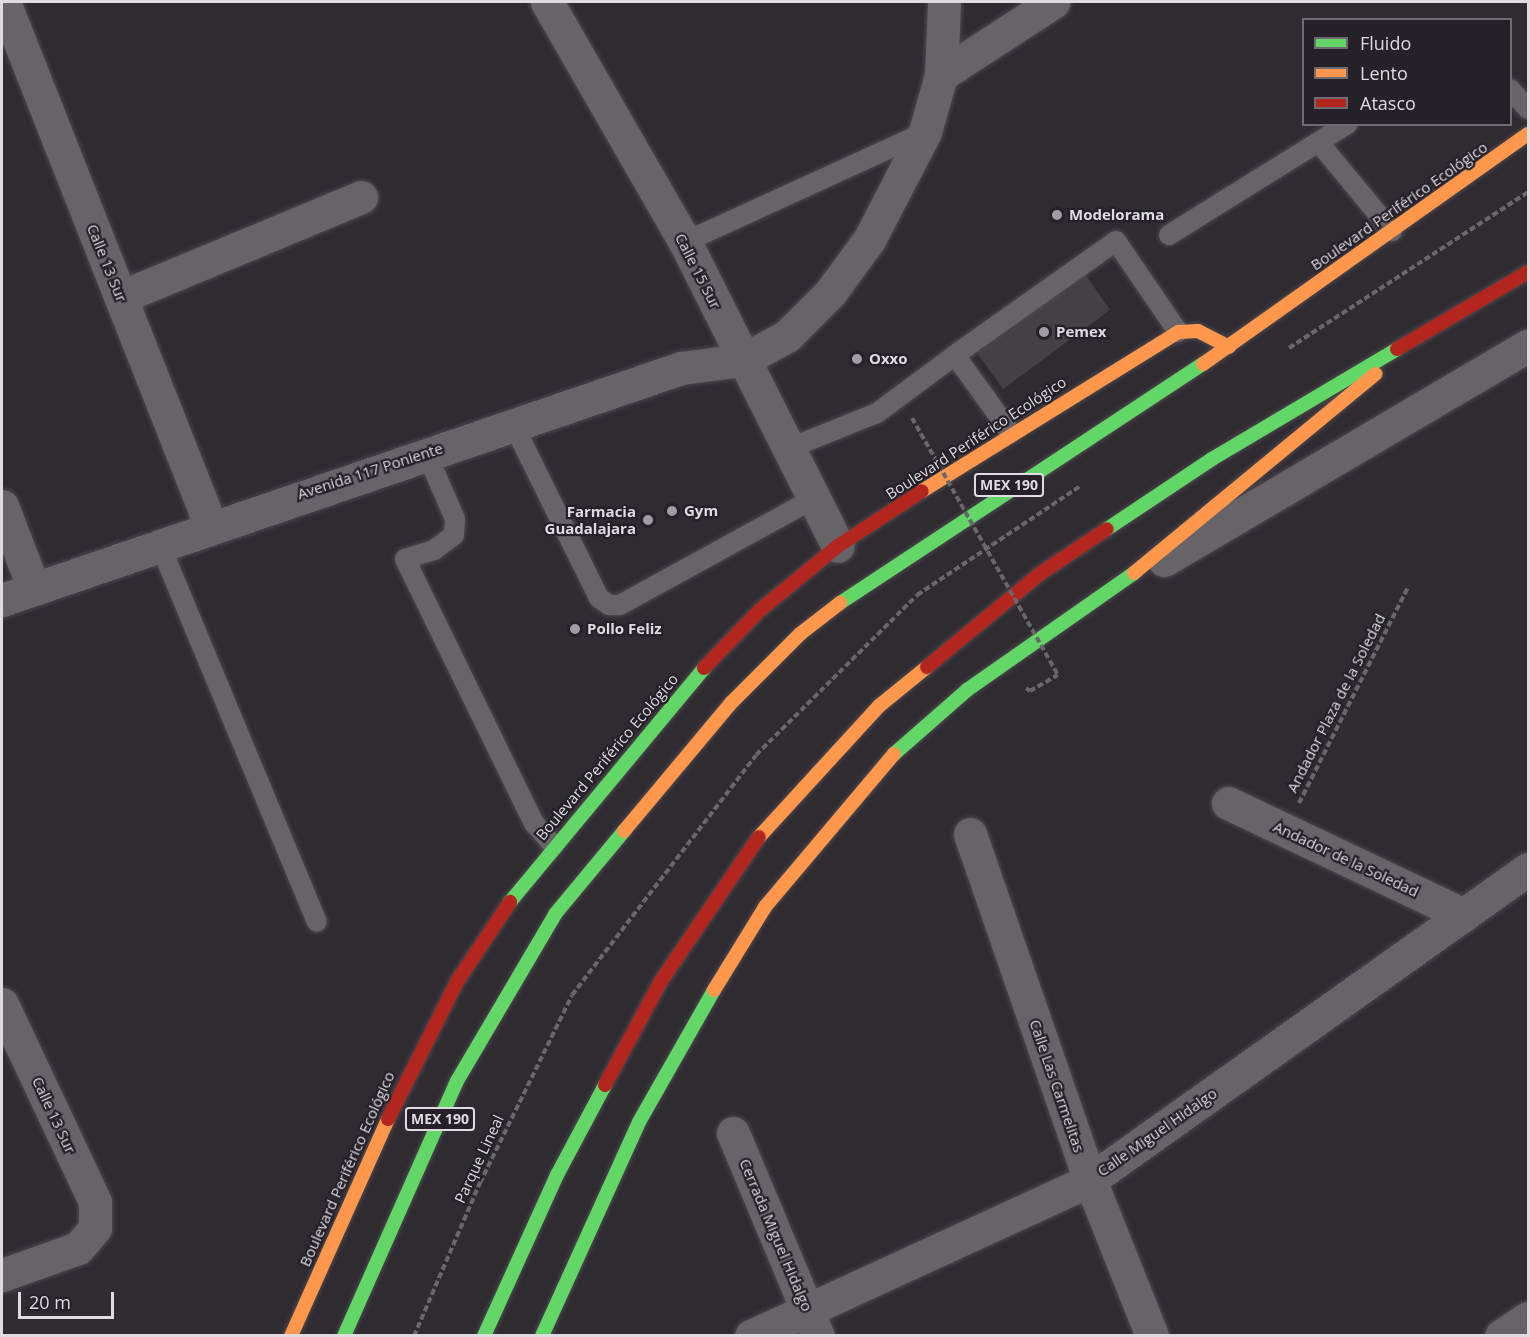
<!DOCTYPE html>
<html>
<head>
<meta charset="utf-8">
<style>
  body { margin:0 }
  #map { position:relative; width:1530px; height:1337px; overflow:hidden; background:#2f2b31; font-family:"Open Sans",sans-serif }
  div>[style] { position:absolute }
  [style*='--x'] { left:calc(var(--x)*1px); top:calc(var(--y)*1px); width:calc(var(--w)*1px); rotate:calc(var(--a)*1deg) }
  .building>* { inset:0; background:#444145 }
  .path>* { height:4px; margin-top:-2px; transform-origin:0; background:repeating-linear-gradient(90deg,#6a666b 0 6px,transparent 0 9px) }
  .roads { filter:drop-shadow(0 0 2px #4c484d) drop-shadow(0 0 2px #4c484d) }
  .lane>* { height:20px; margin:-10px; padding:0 10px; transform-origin:10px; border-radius:10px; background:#666468 }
  .street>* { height:33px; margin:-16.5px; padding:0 16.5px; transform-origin:16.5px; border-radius:16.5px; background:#666468 }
  .fast>* { height:14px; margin:-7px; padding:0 7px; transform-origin:7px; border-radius:7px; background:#63d668 }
  .slow>* { height:14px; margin:-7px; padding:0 7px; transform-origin:7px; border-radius:7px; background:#ff974d }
  .jam>* { height:14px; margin:-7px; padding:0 7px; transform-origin:7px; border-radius:7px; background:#b3261e }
  .path-bridge>* { height:4px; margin-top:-2px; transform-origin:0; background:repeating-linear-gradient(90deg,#6a666b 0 6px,transparent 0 9px) }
  .dots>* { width:16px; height:16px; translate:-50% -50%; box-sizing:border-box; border:3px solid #262029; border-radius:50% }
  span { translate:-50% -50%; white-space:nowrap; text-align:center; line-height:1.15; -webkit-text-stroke:4.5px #262029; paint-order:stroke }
  .shield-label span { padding:2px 4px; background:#262029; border:2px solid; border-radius:4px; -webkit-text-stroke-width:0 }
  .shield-label { font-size:14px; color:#dfdbe1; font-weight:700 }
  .street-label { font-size:15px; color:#dfdbe1 }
  .poi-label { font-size:15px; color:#dfdbe1; font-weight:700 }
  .left { translate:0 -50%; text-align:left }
  .right { translate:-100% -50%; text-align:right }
  .frame { position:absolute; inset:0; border:3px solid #dfdbe1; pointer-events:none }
  .legend { position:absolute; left:1302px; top:18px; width:210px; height:108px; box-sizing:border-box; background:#262029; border:2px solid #706b73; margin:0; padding:8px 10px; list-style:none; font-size:18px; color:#dfdbe1 }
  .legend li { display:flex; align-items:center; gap:12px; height:30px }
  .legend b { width:30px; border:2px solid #706b73 }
  .scale { position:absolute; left:18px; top:1292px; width:96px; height:27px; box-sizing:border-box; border:3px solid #dfdbe1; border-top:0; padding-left:8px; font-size:18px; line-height:21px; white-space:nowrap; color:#dfdbe1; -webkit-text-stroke:4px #262029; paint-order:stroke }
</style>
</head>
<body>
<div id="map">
  <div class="building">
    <div style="clip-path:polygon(1085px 274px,1110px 310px,1003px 389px,977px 353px)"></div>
  </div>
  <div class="path">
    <div style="--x:1289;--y:348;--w:285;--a:-33.1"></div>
    <div style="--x:1026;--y:688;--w:5;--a:37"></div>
    <div style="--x:1030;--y:691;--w:32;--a:-30"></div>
    <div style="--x:1299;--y:803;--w:242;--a:-63.2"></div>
    <div style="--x:414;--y:1336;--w:167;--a:-66.7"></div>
    <div style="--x:480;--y:1183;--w:209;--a:-63.9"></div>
    <div style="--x:572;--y:995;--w:302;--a:-52.5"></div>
    <div style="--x:756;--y:755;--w:227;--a:-44.8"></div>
    <div style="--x:917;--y:595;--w:198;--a:-33.7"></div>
  </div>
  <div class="roads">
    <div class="lane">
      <div style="--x:1510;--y:89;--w:27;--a:48"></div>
      <div style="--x:1320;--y:144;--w:113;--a:50.4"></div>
      <div style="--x:1169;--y:235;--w:210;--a:-31.9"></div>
      <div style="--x:685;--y:242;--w:262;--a:-24.6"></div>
      <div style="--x:513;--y:424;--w:194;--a:63.7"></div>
      <div style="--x:599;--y:598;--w:12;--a:35"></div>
      <div style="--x:609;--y:605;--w:11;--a:0"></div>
      <div style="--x:620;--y:605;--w:218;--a:-28.8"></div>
      <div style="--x:1011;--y:433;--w:96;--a:-125.7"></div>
      <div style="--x:955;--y:355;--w:197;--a:-35.3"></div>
      <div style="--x:1116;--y:241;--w:110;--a:55.7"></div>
      <div style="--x:785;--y:450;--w:99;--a:-21.9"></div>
      <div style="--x:877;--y:413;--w:97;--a:-36.6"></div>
      <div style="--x:426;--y:452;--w:73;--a:66.6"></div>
      <div style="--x:455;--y:519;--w:16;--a:94"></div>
      <div style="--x:454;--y:535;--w:25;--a:143"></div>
      <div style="--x:434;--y:550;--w:30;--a:163"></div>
      <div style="--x:405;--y:559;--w:294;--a:64"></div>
      <div style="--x:534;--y:823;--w:30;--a:49"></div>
      <div style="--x:160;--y:545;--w:408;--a:67.4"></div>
    </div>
    <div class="street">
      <div style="--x:4;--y:2;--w:561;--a:68.46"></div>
      <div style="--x:547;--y:2;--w:277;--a:60.1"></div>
      <div style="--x:685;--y:242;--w:340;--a:63.3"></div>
      <div style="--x:941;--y:75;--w:134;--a:-33.1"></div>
      <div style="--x:121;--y:297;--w:260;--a:-22.6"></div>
      <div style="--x:2;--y:506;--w:89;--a:68.9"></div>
      <div style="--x:1164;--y:560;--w:422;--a:-30.5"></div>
      <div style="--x:2;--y:600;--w:718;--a:-18.86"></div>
      <div style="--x:681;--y:368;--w:63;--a:-7.4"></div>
      <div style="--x:743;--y:360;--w:50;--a:-28.6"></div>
      <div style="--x:787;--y:336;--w:61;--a:-45"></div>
      <div style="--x:830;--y:293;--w:66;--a:-53.7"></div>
      <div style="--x:869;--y:240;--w:122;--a:-62.6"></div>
      <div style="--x:925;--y:132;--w:59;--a:-74.3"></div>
      <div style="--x:941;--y:75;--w:73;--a:-87.6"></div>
      <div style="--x:1228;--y:803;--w:261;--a:25.4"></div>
      <div style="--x:970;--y:834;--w:366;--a:70.9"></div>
      <div style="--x:1090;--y:1180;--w:168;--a:68.3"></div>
      <div style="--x:2;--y:1004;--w:219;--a:64.8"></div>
      <div style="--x:95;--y:1202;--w:26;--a:90"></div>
      <div style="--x:95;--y:1228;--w:26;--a:130"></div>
      <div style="--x:78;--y:1248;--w:81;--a:160.4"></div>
      <div style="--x:733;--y:1133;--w:220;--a:67.3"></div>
      <div style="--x:751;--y:1336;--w:373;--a:-24.7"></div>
      <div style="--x:1090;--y:1180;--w:537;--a:-35.38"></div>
      <div style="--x:1501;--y:1336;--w:32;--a:-34"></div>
    </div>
    <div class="fast">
      <div style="--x:1107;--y:529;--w:126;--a:-33.7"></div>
      <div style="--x:1212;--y:459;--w:215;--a:-30.7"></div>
      <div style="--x:840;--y:603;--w:435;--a:-33.4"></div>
      <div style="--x:894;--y:754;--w:97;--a:-41.2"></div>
      <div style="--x:967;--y:690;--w:204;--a:-35"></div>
      <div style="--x:510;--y:902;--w:304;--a:-50.3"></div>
      <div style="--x:344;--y:1336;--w:279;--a:-66.1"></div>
      <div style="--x:457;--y:1081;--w:195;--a:-59.5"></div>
      <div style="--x:556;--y:913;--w:107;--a:-50.3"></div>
      <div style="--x:484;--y:1336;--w:177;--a:-65.6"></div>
      <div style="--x:557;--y:1175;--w:102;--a:-61.9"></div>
      <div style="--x:542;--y:1336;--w:235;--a:-65.6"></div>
      <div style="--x:639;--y:1122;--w:152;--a:-60.4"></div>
    </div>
    <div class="slow">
      <div style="--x:1203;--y:364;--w:398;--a:-35.3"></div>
      <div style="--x:922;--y:491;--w:301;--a:-31.8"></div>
      <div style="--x:1178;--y:332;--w:20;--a:-3"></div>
      <div style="--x:1198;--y:331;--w:35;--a:27"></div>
      <div style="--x:1134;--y:573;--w:313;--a:-39.5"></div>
      <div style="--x:624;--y:831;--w:167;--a:-50.1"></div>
      <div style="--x:731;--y:703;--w:98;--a:-45"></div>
      <div style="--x:800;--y:634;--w:51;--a:-37.8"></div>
      <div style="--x:759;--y:837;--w:178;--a:-47.5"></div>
      <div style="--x:879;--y:706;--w:62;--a:-39.1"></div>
      <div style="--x:714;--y:990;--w:97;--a:-58.4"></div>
      <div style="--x:765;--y:907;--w:200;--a:-49.9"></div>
      <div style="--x:291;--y:1336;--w:238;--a:-65.9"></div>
    </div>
    <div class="jam">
      <div style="--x:1397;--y:349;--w:152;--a:-30.4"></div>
      <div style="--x:927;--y:667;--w:148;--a:-39.5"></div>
      <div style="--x:1041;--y:573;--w:79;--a:-33.7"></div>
      <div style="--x:704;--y:668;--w:81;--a:-46"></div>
      <div style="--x:760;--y:610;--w:101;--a:-39.4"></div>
      <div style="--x:838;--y:546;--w:100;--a:-33.2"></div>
      <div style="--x:605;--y:1085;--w:118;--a:-61.7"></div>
      <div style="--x:661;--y:981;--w:174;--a:-55.8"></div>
      <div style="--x:388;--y:1119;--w:156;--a:-63.3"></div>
      <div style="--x:458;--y:980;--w:94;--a:-56.3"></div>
    </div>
  </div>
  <div class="path-bridge">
    <div style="--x:912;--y:418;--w:296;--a:60.4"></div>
  </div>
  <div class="dots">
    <div style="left:1057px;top:215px;background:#a19da3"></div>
    <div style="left:1044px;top:332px;background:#a19da3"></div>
    <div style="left:857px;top:359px;background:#a19da3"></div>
    <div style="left:672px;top:511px;background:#a19da3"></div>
    <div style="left:648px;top:520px;background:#a19da3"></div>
    <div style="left:575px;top:629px;background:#a19da3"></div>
  </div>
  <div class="shield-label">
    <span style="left:1009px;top:485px">MEX 190</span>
    <span style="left:440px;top:1119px">MEX 190</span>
  </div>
  <div class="street-label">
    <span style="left:1399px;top:206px;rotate:-35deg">Boulevard Periférico Ecológico</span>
    <span style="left:107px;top:263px;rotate:68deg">Calle 13 Sur</span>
    <span style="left:698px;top:271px;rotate:63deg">Calle 15 Sur</span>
    <span style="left:976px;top:438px;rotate:-33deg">Boulevard Periférico Ecológico</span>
    <span style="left:370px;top:471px;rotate:-18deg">Avenida 117 Poniente</span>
    <span style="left:1336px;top:703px;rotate:-63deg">Andador Plaza de la Soledad</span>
    <span style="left:607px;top:757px;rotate:-50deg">Boulevard Periférico Ecológico</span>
    <span style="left:1346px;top:859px;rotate:25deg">Andador de la Soledad</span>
    <span style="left:1057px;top:1086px;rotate:71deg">Calle Las Carmelitas</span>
    <span style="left:54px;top:1115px;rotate:65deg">Calle 13 Sur</span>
    <span style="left:1157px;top:1132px;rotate:-35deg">Calle Miguel Hidalgo</span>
    <span style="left:479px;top:1159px;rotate:-65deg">Parque Lineal</span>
    <span style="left:347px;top:1169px;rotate:-66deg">Boulevard Periférico Ecológico</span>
    <span style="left:776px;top:1235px;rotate:67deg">Cerrada Miguel Hidalgo</span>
  </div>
  <div class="poi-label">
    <span class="left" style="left:1069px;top:215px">Modelorama</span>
    <span class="left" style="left:1056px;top:332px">Pemex</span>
    <span class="left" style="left:869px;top:359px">Oxxo</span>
    <span class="right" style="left:636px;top:520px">Farmacia<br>Guadalajara</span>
    <span class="left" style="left:684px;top:511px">Gym</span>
    <span class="left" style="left:587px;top:629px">Pollo Feliz</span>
  </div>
  <div class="frame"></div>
  <ul class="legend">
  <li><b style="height:8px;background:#63d668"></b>Fluido</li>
  <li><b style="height:8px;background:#ff974d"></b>Lento</li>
  <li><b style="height:8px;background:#b3261e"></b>Atasco</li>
  </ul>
  <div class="scale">20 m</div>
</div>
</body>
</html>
